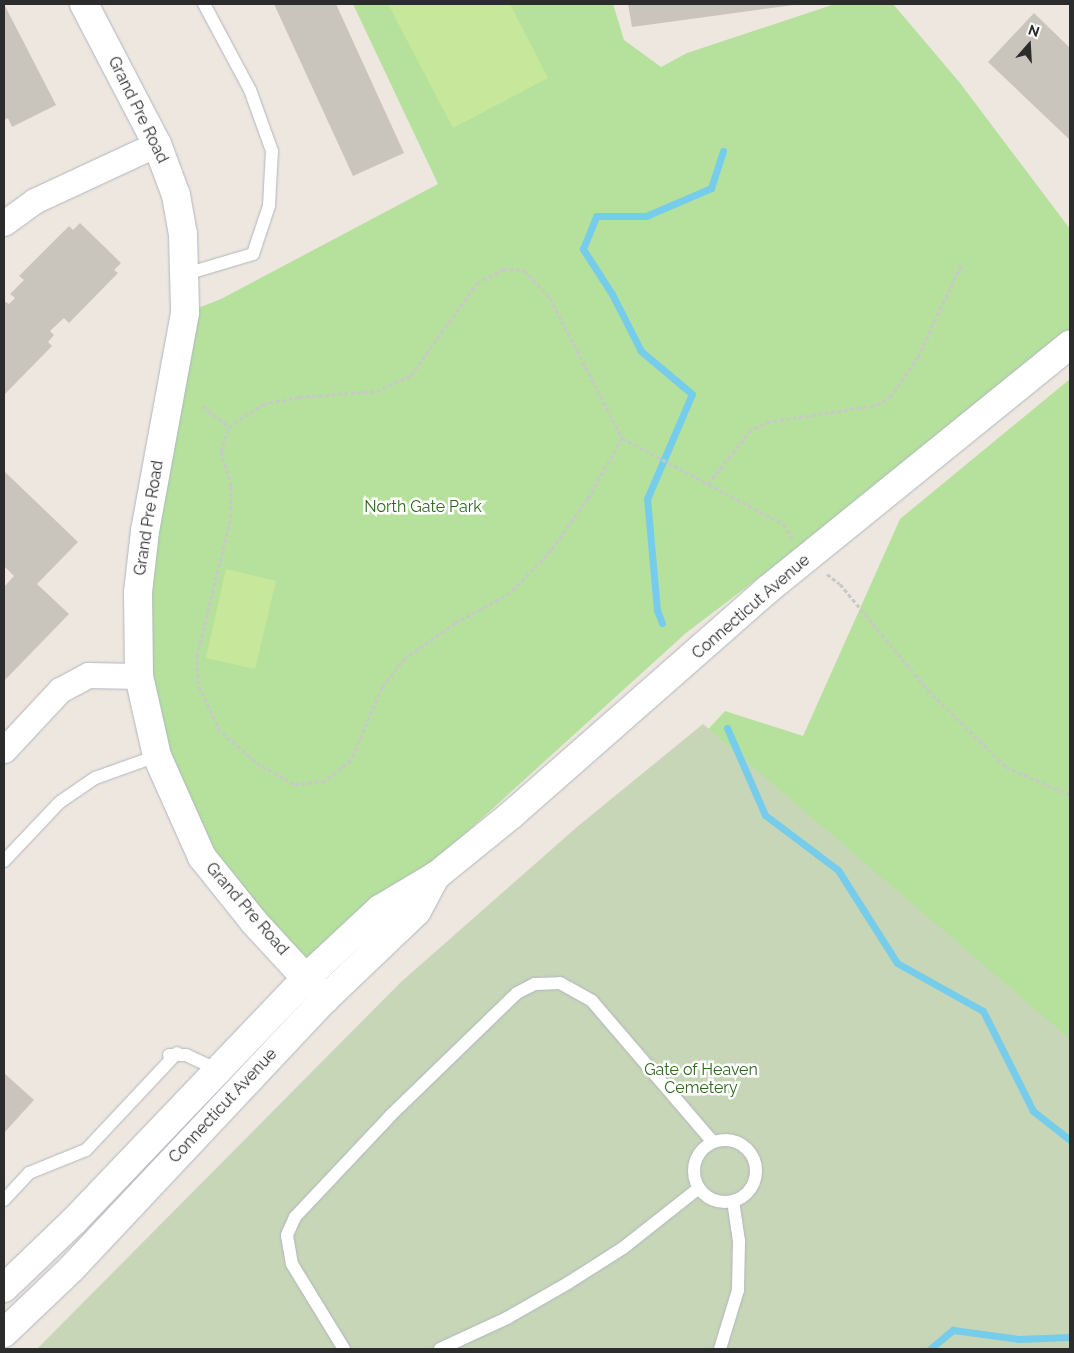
<!DOCTYPE html>
<html>
<head>
<meta charset="utf-8">
<style>
  body { margin:0 }
  #map { position:relative; width:1074px; height:1353px; overflow:hidden; background:#ede7df; font-family:Raleway,sans-serif }
  div>[style] { position:absolute }
  [style*='--x'] { left:calc(var(--x)*1px); top:calc(var(--y)*1px); width:calc(var(--w)*1px); rotate:calc(var(--a)*1deg) }
  .green>* { inset:0; background:#b5e19d }
  .cemetery>* { inset:0; background:#c6d6b7 }
  .pitch>* { inset:0; background:#c7e89a }
  .stream>* { height:7px; margin:-3.5px; padding:0 3.5px; transform-origin:3.5px; border-radius:3.5px; background:#76cceb }
  .building>* { inset:0; background:#c9c5bd }
  .path>* { height:3px; margin-top:-1.5px; transform-origin:0; background:repeating-linear-gradient(90deg,#c8c8c8 0 4px,transparent 0 6.5px) }
  .roads { filter:drop-shadow(0 0 1px #b2b5bf) drop-shadow(0 0 1px #b2b5bf) }
  .lane>* { height:12px; margin:-6px; padding:0 6px; transform-origin:6px; border-radius:6px; background:#fff }
  .lane>.ring { margin:-6px; padding:0; box-sizing:content-box; background:none; border:12px solid #fff; border-radius:50% }
  .street>* { height:25px; margin:-12.5px; padding:0 12.5px; transform-origin:12.5px; border-radius:12.5px; background:#fff }
  .secondary>* { height:28px; margin:-14px; padding:0 14px; transform-origin:14px; border-radius:14px; background:#fff }
  span { translate:-50% -50%; white-space:nowrap; text-align:center; line-height:1.15; -webkit-text-stroke:5px #fff; paint-order:stroke }
  .street-label { font-size:16px; color:#2c2c2c }
  .park-label { font-size:16px; color:#2d681d }
  .frame { position:absolute; inset:0; border:5px solid #2c2c2c; pointer-events:none }
  .north { position:absolute; left:1004px; top:20px; width:50px; height:50px; -webkit-text-stroke:4px #fff; paint-order:stroke; rotate:19deg; font-size:14px; font-weight:700; line-height:20px; text-align:center; color:#2c2c2c }
  .north::after { content:''; display:block; margin:auto; width:18px; height:22px; background:#2c2c2c; clip-path:polygon(50% 0,100% 100%,50% 72%,0 100%) }
</style>
</head>
<body>
<div id="map">
  <div class="green">
    <div style="clip-path:polygon(353px 4px,613px 4px,624px 40px,661px 67px,687px 53px,835px 4px,893px 4px,960px 83px,1070px 229px,1070px 341px,686px 633px,307px 977px,202px 857px,139px 676px,185px 313px,221px 299px,438px 184px)"></div>
    <div style="clip-path:polygon(1070px 379px,1070px 1349px,645px 798px,725px 711px,803px 736px,900px 519px)"></div>
  </div>
  <div class="cemetery">
    <div style="clip-path:polygon(703px 724px,1070px 1039px,1070px 1349px,37px 1349px,401px 982px,577px 827px)"></div>
  </div>
  <div class="pitch">
    <div style="clip-path:polygon(388px 4px,510px 4px,548px 78px,453px 128px)"></div>
    <div style="clip-path:polygon(226px 569px,276px 581px,255px 669px,206px 658px)"></div>
  </div>
  <div class="stream">
    <div style="--x:662;--y:623;--w:14;--a:-111"></div>
    <div style="--x:657;--y:610;--w:111;--a:-95.1"></div>
    <div style="--x:647;--y:499;--w:114;--a:-66.8"></div>
    <div style="--x:692;--y:394;--w:67;--a:-139.9"></div>
    <div style="--x:641;--y:351;--w:64;--a:-117"></div>
    <div style="--x:612;--y:294;--w:54;--a:-122.8"></div>
    <div style="--x:583;--y:249;--w:35;--a:-68"></div>
    <div style="--x:596;--y:216;--w:50;--a:0"></div>
    <div style="--x:646;--y:216;--w:71;--a:-23.3"></div>
    <div style="--x:711;--y:188;--w:39;--a:-72"></div>
    <div style="--x:727;--y:728;--w:95;--a:66.4"></div>
    <div style="--x:765;--y:815;--w:91;--a:37"></div>
    <div style="--x:838;--y:870;--w:110;--a:57.6"></div>
    <div style="--x:897;--y:963;--w:98;--a:29.2"></div>
    <div style="--x:983;--y:1011;--w:112;--a:63.4"></div>
    <div style="--x:1033;--y:1111;--w:47;--a:38.1"></div>
    <div style="--x:930;--y:1349;--w:30;--a:-40"></div>
    <div style="--x:953;--y:1330;--w:67;--a:7.8"></div>
    <div style="--x:1019;--y:1339;--w:51;--a:-2.2"></div>
  </div>
  <div class="building">
    <div style="clip-path:polygon(4px 4px,56px 105px,12px 127px,8px 118px,4px 120px)"></div>
    <div style="clip-path:polygon(274px 4px,336px 4px,404px 153px,353px 176px)"></div>
    <div style="clip-path:polygon(628px 4px,794px 4px,794px 5px,632px 27px)"></div>
    <div style="clip-path:polygon(1034px 13px,1070px 48px,1070px 140px,988px 62px)"></div>
    <div style="clip-path:polygon(80px 223px,121px 263px,114px 270px,118px 273px,69px 323px,64px 318px,50px 331px,54px 335px,48px 342px,52px 346px,4px 395px,4px 301px,9px 304px,15px 298px,10px 294px,24px 280px,19px 276px,69px 226px,73px 230px)"></div>
    <div style="clip-path:polygon(5px 472px,78px 542px,37px 584px,69px 614px,4px 681px,4px 587px,14px 576px,4px 566px)"></div>
    <div style="clip-path:polygon(4px 1073px,34px 1100px,4px 1133px)"></div>
  </div>
  <div class="path">
    <div style="--x:203;--y:406;--w:33;--a:39"></div>
    <div style="--x:622;--y:438;--w:69;--a:119.5"></div>
    <div style="--x:588;--y:498;--w:64;--a:125.4"></div>
    <div style="--x:551;--y:550;--w:59;--a:133.6"></div>
    <div style="--x:510;--y:593;--w:63;--a:151.4"></div>
    <div style="--x:455;--y:623;--w:61;--a:145"></div>
    <div style="--x:405;--y:658;--w:37;--a:128"></div>
    <div style="--x:382;--y:687;--w:79;--a:113"></div>
    <div style="--x:351;--y:760;--w:33;--a:141"></div>
    <div style="--x:325;--y:781;--w:31;--a:174"></div>
    <div style="--x:294;--y:784;--w:39;--a:-151"></div>
    <div style="--x:260;--y:765;--w:52;--a:-139.6"></div>
    <div style="--x:220;--y:731;--w:52;--a:-115.1"></div>
    <div style="--x:198;--y:684;--w:28;--a:-92"></div>
    <div style="--x:197;--y:656;--w:144;--a:-76.3"></div>
    <div style="--x:231;--y:516;--w:30;--a:-90"></div>
    <div style="--x:231;--y:486;--w:36;--a:-106"></div>
    <div style="--x:221;--y:451;--w:25;--a:-72"></div>
    <div style="--x:229;--y:427;--w:41;--a:-34.1"></div>
    <div style="--x:263;--y:404;--w:37;--a:-11"></div>
    <div style="--x:299;--y:397;--w:78;--a:-4.4"></div>
    <div style="--x:377;--y:391;--w:38;--a:-25"></div>
    <div style="--x:411;--y:375;--w:113;--a:-54.3"></div>
    <div style="--x:477;--y:283;--w:30;--a:-28"></div>
    <div style="--x:503;--y:269;--w:21;--a:3"></div>
    <div style="--x:524;--y:270;--w:38;--a:47"></div>
    <div style="--x:550;--y:298;--w:157;--a:62.8"></div>
    <div style="--x:622;--y:438;--w:183;--a:28.1"></div>
    <div style="--x:783;--y:524;--w:17;--a:57"></div>
    <div style="--x:708;--y:484;--w:66;--a:-51.7"></div>
    <div style="--x:749;--y:432;--w:21;--a:-29"></div>
    <div style="--x:767;--y:422;--w:111;--a:-8.8"></div>
    <div style="--x:877;--y:405;--w:15;--a:-32"></div>
    <div style="--x:890;--y:397;--w:49;--a:-55"></div>
    <div style="--x:918;--y:357;--w:102;--a:-64.9"></div>
    <div style="--x:827;--y:574;--w:16;--a:38"></div>
    <div style="--x:840;--y:584;--w:138;--a:50.3"></div>
    <div style="--x:928;--y:690;--w:110;--a:44.6"></div>
    <div style="--x:1006;--y:767;--w:70;--a:23.6"></div>
  </div>
  <div class="roads">
    <div class="lane">
      <div style="--x:186;--y:274;--w:70;--a:-16.6"></div>
      <div style="--x:253;--y:254;--w:51;--a:-71.6"></div>
      <div style="--x:269;--y:206;--w:55;--a:-86.9"></div>
      <div style="--x:272;--y:151;--w:65;--a:-109.8"></div>
      <div style="--x:250;--y:90;--w:98;--a:-118.1"></div>
      <div style="--x:4;--y:861;--w:81;--a:-46.5"></div>
      <div style="--x:60;--y:802;--w:42;--a:-34.4"></div>
      <div style="--x:95;--y:778;--w:66;--a:-19.5"></div>
      <div style="--x:169;--y:1055;--w:17;--a:0"></div>
      <div style="--x:186;--y:1055;--w:35;--a:25"></div>
      <div class="ring" style="left:694px;top:1140px;width:50px;height:50px"></div>
      <div style="--x:4;--y:1200;--w:37;--a:-47"></div>
      <div style="--x:29;--y:1173;--w:61;--a:-22"></div>
      <div style="--x:86;--y:1150;--w:133;--a:-46.8"></div>
      <div style="--x:344;--y:1349;--w:100;--a:-121.5"></div>
      <div style="--x:292;--y:1264;--w:29;--a:-100"></div>
      <div style="--x:287;--y:1235;--w:20;--a:-66"></div>
      <div style="--x:295;--y:1217;--w:140;--a:-46.7"></div>
      <div style="--x:391;--y:1115;--w:175;--a:-44.1"></div>
      <div style="--x:517;--y:993;--w:20;--a:-27"></div>
      <div style="--x:535;--y:984;--w:25;--a:-2"></div>
      <div style="--x:560;--y:983;--w:37;--a:29"></div>
      <div style="--x:592;--y:1001;--w:186;--a:49.4"></div>
      <div style="--x:440;--y:1349;--w:74;--a:-24.8"></div>
      <div style="--x:507;--y:1318;--w:70;--a:-29.8"></div>
      <div style="--x:568;--y:1283;--w:65;--a:-32.5"></div>
      <div style="--x:623;--y:1248;--w:97;--a:-38.3"></div>
      <div style="--x:720;--y:1349;--w:62;--a:-73"></div>
      <div style="--x:738;--y:1290;--w:49;--a:-88.8"></div>
      <div style="--x:739;--y:1241;--w:40;--a:-98.5"></div>
    </div>
    <div class="street">
      <div style="--x:4;--y:223;--w:37;--a:-36"></div>
      <div style="--x:34;--y:201;--w:136;--a:-24.9"></div>
      <div style="--x:4;--y:750;--w:82;--a:-47"></div>
      <div style="--x:60;--y:690;--w:32;--a:-28"></div>
      <div style="--x:88;--y:675;--w:51;--a:1.1"></div>
    </div>
    <div class="secondary">
      <div style="--x:84;--y:4;--w:158;--a:62.5"></div>
      <div style="--x:157;--y:144;--w:54;--a:69.6"></div>
      <div style="--x:176;--y:195;--w:40;--a:80"></div>
      <div style="--x:183;--y:234;--w:79;--a:88.5"></div>
      <div style="--x:185;--y:313;--w:222;--a:100.4"></div>
      <div style="--x:145;--y:531;--w:61;--a:96.5"></div>
      <div style="--x:138;--y:592;--w:84;--a:89.3"></div>
      <div style="--x:139;--y:676;--w:82;--a:77.3"></div>
      <div style="--x:157;--y:756;--w:111;--a:66"></div>
      <div style="--x:202;--y:857;--w:83;--a:51.3"></div>
      <div style="--x:254;--y:922;--w:105;--a:47.3"></div>
      <div style="--x:4;--y:1288;--w:97;--a:-43.7"></div>
      <div style="--x:74;--y:1221;--w:337;--a:-46.3"></div>
      <div style="--x:307;--y:977;--w:100;--a:-43"></div>
      <div style="--x:380;--y:909;--w:66;--a:-30.8"></div>
      <div style="--x:437;--y:875;--w:95;--a:-39"></div>
      <div style="--x:511;--y:815;--w:341;--a:-41.3"></div>
      <div style="--x:767;--y:590;--w:390;--a:-39"></div>
      <div style="--x:4;--y:1333;--w:94;--a:-43.7"></div>
      <div style="--x:72;--y:1268;--w:369;--a:-46.8"></div>
      <div style="--x:325;--y:999;--w:127;--a:-43.7"></div>
      <div style="--x:417;--y:911;--w:40;--a:-62"></div>
    </div>
  </div>
  <div class="street-label">
    <span style="left:138px;top:110px;rotate:64deg">Grand Pre Road</span>
    <span style="left:149px;top:518px;rotate:-81deg">Grand Pre Road</span>
    <span style="left:751px;top:607px;rotate:-41deg">Connecticut Avenue</span>
    <span style="left:247px;top:909px;rotate:49deg">Grand Pre Road</span>
    <span style="left:223px;top:1106px;rotate:-47deg">Connecticut Avenue</span>
  </div>
  <div class="park-label">
    <span style="left:423px;top:507px">North Gate Park</span>
    <span style="left:701px;top:1079px">Gate of Heaven<br>Cemetery</span>
  </div>
  <div class="frame"></div>
  <div class="north">N</div>
</div>
</body>
</html>
